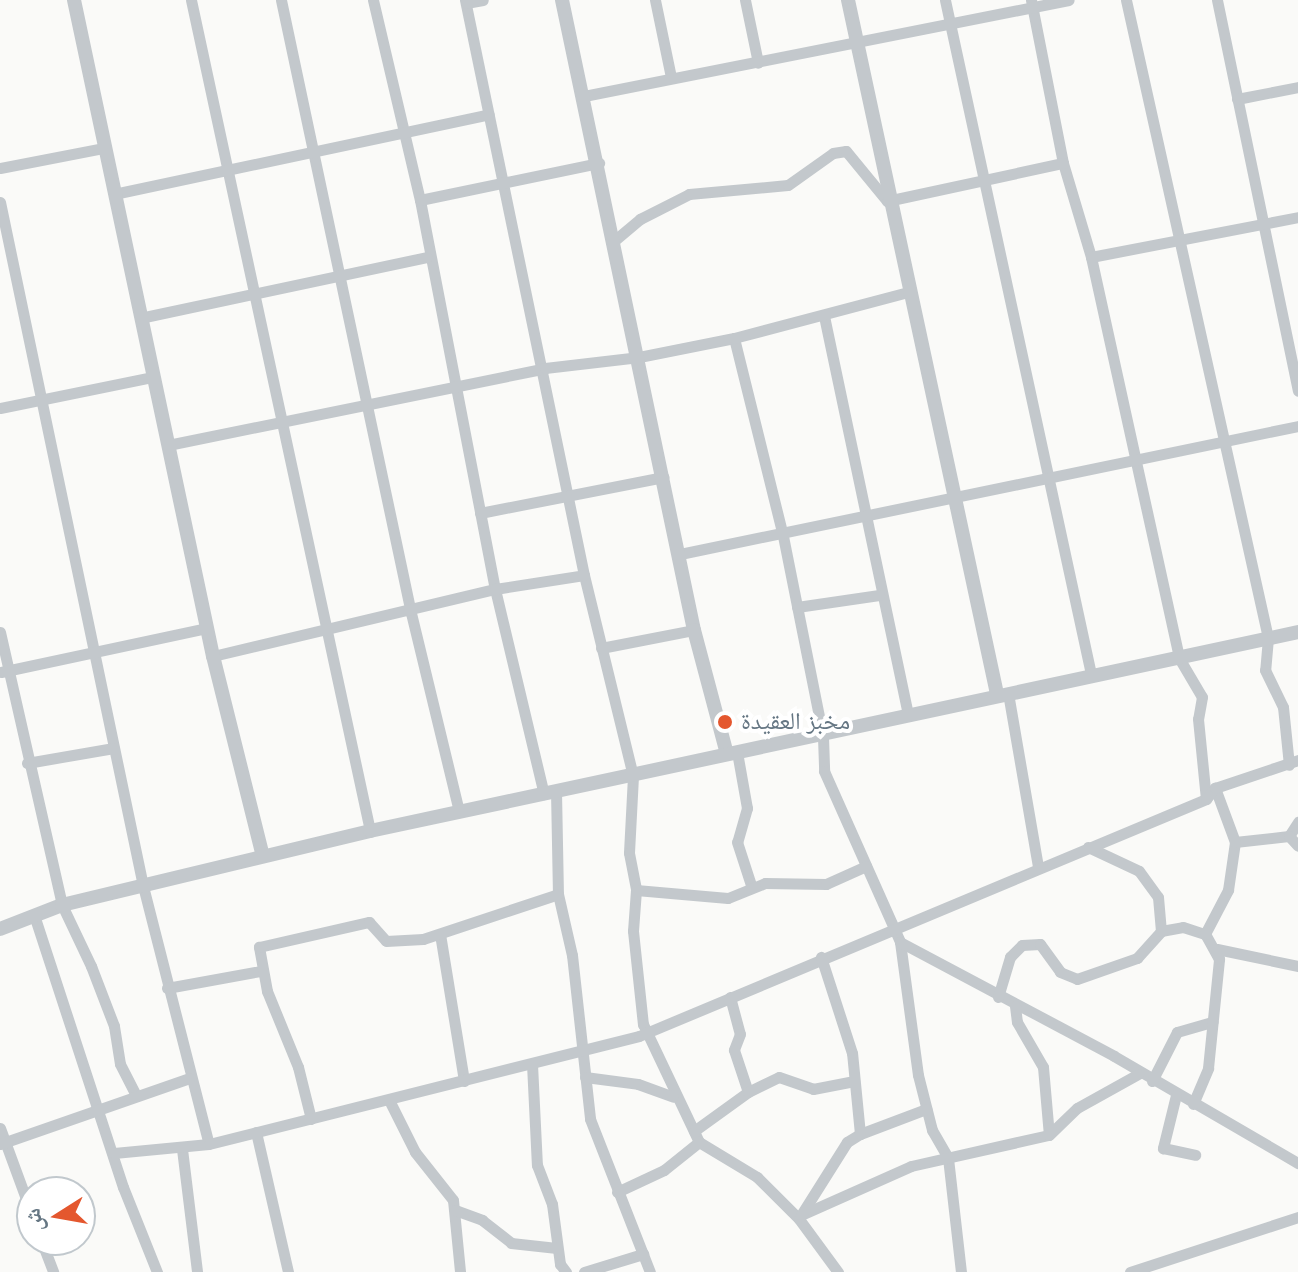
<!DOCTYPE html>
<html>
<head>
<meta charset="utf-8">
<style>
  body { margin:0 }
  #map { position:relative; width:1298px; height:1272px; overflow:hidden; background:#fafaf8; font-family:Karla,"Noto Naskh Arabic",sans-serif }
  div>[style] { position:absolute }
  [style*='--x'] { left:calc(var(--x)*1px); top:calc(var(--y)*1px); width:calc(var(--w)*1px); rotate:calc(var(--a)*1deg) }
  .minor>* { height:11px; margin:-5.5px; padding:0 5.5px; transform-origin:5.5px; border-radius:5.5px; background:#c3c8cc }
  .tertiary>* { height:14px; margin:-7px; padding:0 7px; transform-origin:7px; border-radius:7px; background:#c3c8cc }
  .dots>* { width:22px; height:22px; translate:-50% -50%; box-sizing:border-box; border:4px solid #fff; border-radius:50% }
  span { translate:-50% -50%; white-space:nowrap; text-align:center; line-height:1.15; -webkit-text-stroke:8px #fff; paint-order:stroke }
  .poi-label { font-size:24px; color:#657683 }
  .left { translate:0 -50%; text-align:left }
  .north { position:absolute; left:16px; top:1176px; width:80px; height:80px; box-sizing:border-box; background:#fff; border:2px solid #c1c8cd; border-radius:50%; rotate:259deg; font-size:22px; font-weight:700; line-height:32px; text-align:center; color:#657683 }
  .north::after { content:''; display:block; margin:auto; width:28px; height:36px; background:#e4572e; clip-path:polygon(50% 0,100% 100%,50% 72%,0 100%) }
</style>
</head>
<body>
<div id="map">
  <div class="minor">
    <div style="--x:191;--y:0;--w:850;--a:77.84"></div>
    <div style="--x:281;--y:0;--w:627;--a:78.03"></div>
    <div style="--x:411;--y:613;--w:205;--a:76.4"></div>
    <div style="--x:373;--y:0;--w:205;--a:76.8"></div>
    <div style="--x:420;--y:200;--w:396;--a:79.1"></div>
    <div style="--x:495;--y:589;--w:211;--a:76.6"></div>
    <div style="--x:465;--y:0;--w:587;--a:78.31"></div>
    <div style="--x:584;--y:575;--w:207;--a:76.3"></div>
    <div style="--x:633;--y:776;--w:77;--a:93"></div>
    <div style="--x:629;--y:853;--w:38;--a:79"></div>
    <div style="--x:636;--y:890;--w:41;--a:94.2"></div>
    <div style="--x:633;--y:931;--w:94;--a:83.9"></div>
    <div style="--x:643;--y:1024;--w:131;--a:64.6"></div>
    <div style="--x:699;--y:1142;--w:68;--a:31.1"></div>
    <div style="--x:757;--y:1177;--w:59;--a:45"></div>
    <div style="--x:799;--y:1219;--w:66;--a:53.7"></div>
    <div style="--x:655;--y:0;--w:79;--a:78.3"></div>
    <div style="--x:745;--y:0;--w:64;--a:78.3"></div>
    <div style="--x:945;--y:0;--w:690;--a:77.78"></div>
    <div style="--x:1031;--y:0;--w:166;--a:78.9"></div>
    <div style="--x:1063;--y:163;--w:98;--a:73.4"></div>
    <div style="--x:1091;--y:257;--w:411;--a:77.6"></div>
    <div style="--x:1179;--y:658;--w:45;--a:59.5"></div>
    <div style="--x:1202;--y:697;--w:22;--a:100"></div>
    <div style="--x:1198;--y:719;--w:80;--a:84.3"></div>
    <div style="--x:1126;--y:0;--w:654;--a:77.45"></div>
    <div style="--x:1268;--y:638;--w:32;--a:95"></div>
    <div style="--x:1265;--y:670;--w:41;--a:64.1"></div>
    <div style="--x:1283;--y:707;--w:58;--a:84.1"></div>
    <div style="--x:1217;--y:0;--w:399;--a:78.3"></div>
    <div style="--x:466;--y:3;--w:17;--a:-10"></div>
    <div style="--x:584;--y:96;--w:494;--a:-11.2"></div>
    <div style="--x:1237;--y:99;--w:62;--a:-11.1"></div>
    <div style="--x:0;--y:168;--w:106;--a:-10.9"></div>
    <div style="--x:114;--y:194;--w:383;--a:-12"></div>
    <div style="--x:420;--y:200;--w:183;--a:-11.7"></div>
    <div style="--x:0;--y:202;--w:699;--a:78.19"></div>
    <div style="--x:143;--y:886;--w:266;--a:75.7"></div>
    <div style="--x:615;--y:240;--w:33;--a:-40"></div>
    <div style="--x:640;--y:219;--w:55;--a:-27"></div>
    <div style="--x:689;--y:194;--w:99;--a:-5.2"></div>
    <div style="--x:788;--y:185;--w:55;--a:-35.4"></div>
    <div style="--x:833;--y:153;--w:13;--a:-9"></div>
    <div style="--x:846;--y:151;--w:65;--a:50.6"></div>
    <div style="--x:887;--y:201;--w:180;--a:-12.2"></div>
    <div style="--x:1091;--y:257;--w:211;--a:-10.9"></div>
    <div style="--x:824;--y:316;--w:408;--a:78.1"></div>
    <div style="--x:140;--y:318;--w:293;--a:-12"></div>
    <div style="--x:734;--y:338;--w:204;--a:76.1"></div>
    <div style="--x:783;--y:536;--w:205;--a:78.7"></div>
    <div style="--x:823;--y:737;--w:34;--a:88"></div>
    <div style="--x:824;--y:771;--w:187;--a:66"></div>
    <div style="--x:900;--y:942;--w:134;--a:82.3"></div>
    <div style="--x:918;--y:1075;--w:57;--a:75.7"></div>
    <div style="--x:932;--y:1130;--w:32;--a:60"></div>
    <div style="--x:948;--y:1158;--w:115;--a:83.5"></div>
    <div style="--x:0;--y:408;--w:156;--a:-11.5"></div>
    <div style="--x:168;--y:445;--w:385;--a:-11.5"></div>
    <div style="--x:545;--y:368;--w:95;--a:-6.7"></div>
    <div style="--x:639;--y:357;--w:97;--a:-11.3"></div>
    <div style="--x:734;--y:338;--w:180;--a:-14.8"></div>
    <div style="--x:480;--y:513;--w:187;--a:-11.1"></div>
    <div style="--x:680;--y:554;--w:631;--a:-11.7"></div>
    <div style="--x:797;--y:607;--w:83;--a:-8.3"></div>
    <div style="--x:0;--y:632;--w:280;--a:77.2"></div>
    <div style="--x:62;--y:905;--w:68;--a:64.6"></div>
    <div style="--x:91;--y:966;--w:64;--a:69"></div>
    <div style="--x:114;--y:1026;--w:38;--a:81"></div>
    <div style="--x:120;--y:1064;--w:36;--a:63"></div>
    <div style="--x:601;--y:648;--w:95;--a:-11"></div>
    <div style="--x:213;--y:656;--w:290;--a:-13.4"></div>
    <div style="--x:495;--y:589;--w:90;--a:-8.9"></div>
    <div style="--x:1;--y:672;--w:211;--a:-12.1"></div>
    <div style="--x:1008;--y:693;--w:177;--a:80.2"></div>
    <div style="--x:737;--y:752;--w:57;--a:79.9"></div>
    <div style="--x:747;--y:808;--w:35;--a:106"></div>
    <div style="--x:737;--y:842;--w:45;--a:72"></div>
    <div style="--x:27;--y:763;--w:88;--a:-9.8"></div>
    <div style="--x:556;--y:791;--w:103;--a:88.9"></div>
    <div style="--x:558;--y:894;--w:63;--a:77.1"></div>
    <div style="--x:572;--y:955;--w:165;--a:83.7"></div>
    <div style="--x:590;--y:1119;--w:164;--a:68.6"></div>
    <div style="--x:1289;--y:836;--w:17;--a:-57"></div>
    <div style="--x:1235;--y:842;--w:54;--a:-6.3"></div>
    <div style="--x:1289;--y:836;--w:13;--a:48"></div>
    <div style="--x:1088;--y:847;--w:56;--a:25.2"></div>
    <div style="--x:1139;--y:871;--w:32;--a:54"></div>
    <div style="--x:1158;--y:897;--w:34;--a:85"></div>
    <div style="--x:636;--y:890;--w:92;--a:5"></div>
    <div style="--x:728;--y:898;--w:40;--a:-22"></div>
    <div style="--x:765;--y:883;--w:61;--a:0.9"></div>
    <div style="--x:826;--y:884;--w:44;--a:-24.2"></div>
    <div style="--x:35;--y:918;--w:283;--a:71.9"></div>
    <div style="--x:123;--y:1187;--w:92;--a:68.2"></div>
    <div style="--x:440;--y:934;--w:149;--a:80.7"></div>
    <div style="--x:900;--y:942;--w:242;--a:28"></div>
    <div style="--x:1114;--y:1056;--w:213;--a:30.2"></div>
    <div style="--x:1217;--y:949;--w:83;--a:11.9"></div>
    <div style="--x:167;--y:988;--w:96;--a:-10.3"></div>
    <div style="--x:730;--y:997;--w:38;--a:75"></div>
    <div style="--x:740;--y:1034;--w:17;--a:111"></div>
    <div style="--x:734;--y:1050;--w:44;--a:71.6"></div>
    <div style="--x:998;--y:997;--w:42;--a:-73.3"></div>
    <div style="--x:1010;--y:957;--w:17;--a:-45"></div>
    <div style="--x:1022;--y:945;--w:18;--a:-3"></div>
    <div style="--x:1040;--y:944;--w:34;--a:54"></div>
    <div style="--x:1060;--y:972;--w:18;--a:22"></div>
    <div style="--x:1077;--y:979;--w:64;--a:-19.3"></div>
    <div style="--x:1137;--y:958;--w:36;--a:-48"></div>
    <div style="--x:1161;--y:931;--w:22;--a:-10"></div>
    <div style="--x:1183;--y:927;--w:23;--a:18"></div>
    <div style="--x:1015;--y:1006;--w:16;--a:83"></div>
    <div style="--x:1017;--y:1022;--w:52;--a:60"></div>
    <div style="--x:1043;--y:1067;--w:68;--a:85"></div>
    <div style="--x:532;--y:1064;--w:101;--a:87.2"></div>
    <div style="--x:537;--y:1165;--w:42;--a:69"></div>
    <div style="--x:552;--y:1204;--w:61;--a:82.4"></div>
    <div style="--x:560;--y:1264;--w:10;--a:53"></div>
    <div style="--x:585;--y:1077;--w:53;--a:7.5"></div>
    <div style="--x:638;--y:1084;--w:37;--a:20"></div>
    <div style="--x:1152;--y:1081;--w:55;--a:-63"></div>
    <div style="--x:1177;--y:1032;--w:37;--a:-16"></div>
    <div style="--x:1176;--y:1095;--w:55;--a:103.8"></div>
    <div style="--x:1163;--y:1148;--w:33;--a:12"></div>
    <div style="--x:389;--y:1100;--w:58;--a:63.4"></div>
    <div style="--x:415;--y:1152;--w:61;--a:51.6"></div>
    <div style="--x:453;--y:1200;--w:72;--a:84.4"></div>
    <div style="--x:1193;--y:1104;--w:39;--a:-67"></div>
    <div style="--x:1208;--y:1068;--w:110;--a:-84.2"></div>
    <div style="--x:1219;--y:959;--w:29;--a:-119"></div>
    <div style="--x:1205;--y:934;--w:50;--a:-62.4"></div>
    <div style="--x:1228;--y:890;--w:49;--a:-81.7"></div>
    <div style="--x:1235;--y:842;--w:58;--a:-110.3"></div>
    <div style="--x:311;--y:1119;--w:54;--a:-104"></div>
    <div style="--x:298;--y:1067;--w:82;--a:-112.2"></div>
    <div style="--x:267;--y:991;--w:45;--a:-100.3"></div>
    <div style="--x:259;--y:947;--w:113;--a:-12.8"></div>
    <div style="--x:369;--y:922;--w:25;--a:48"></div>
    <div style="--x:386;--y:941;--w:37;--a:-3"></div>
    <div style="--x:423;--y:939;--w:142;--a:-18.4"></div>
    <div style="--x:0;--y:1128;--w:93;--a:69.8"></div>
    <div style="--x:694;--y:1131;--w:67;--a:-35.8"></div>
    <div style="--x:748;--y:1092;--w:34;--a:-26"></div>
    <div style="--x:779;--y:1077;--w:36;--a:19"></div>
    <div style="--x:813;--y:1089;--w:42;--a:-11"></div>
    <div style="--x:256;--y:1132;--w:144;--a:77.1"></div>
    <div style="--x:860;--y:1134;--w:71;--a:-20.7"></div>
    <div style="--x:0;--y:1144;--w:200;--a:-19.2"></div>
    <div style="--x:182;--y:1149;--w:124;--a:83"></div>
    <div style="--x:114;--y:1153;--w:95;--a:-5.4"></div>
    <div style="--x:209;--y:1144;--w:443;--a:-14.1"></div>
    <div style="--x:639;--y:1036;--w:615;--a:-22.68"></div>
    <div style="--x:1206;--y:799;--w:14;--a:-51"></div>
    <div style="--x:1215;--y:788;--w:88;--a:-18.6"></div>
    <div style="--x:617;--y:1192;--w:52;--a:-25.1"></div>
    <div style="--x:664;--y:1170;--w:45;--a:-38.7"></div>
    <div style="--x:455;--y:1210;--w:29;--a:20"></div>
    <div style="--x:482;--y:1220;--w:37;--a:38"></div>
    <div style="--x:511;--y:1243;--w:46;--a:6.2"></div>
    <div style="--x:801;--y:1215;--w:120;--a:-24"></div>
    <div style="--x:911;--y:1166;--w:141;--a:-12.7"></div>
    <div style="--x:1049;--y:1135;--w:39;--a:-44"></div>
    <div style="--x:1077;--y:1108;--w:70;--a:-29.1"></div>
    <div style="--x:801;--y:1215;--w:86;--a:-57.8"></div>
    <div style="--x:847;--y:1142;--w:15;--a:-32"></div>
    <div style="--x:860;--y:1134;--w:81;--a:-95.6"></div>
    <div style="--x:852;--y:1053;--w:101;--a:-107.9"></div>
    <div style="--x:41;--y:1240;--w:34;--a:69"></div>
    <div style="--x:584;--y:1272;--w:62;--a:-17"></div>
    <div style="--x:1130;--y:1272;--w:177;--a:-18.1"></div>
  </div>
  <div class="tertiary">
    <div style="--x:74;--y:0;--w:671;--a:78.04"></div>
    <div style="--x:213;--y:656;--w:206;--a:76"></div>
    <div style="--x:562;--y:0;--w:644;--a:78.17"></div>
    <div style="--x:694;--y:630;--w:128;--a:75.1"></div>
    <div style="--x:848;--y:0;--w:710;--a:77.88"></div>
    <div style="--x:0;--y:929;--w:66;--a:-21.2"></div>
    <div style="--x:62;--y:905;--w:317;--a:-13.5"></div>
    <div style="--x:370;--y:831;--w:949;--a:-12.1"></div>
  </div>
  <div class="dots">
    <div style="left:725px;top:722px;background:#e4572e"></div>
  </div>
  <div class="poi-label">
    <span class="left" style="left:741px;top:722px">مخبز العقيدة</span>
  </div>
  <div class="north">ش</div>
</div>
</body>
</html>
